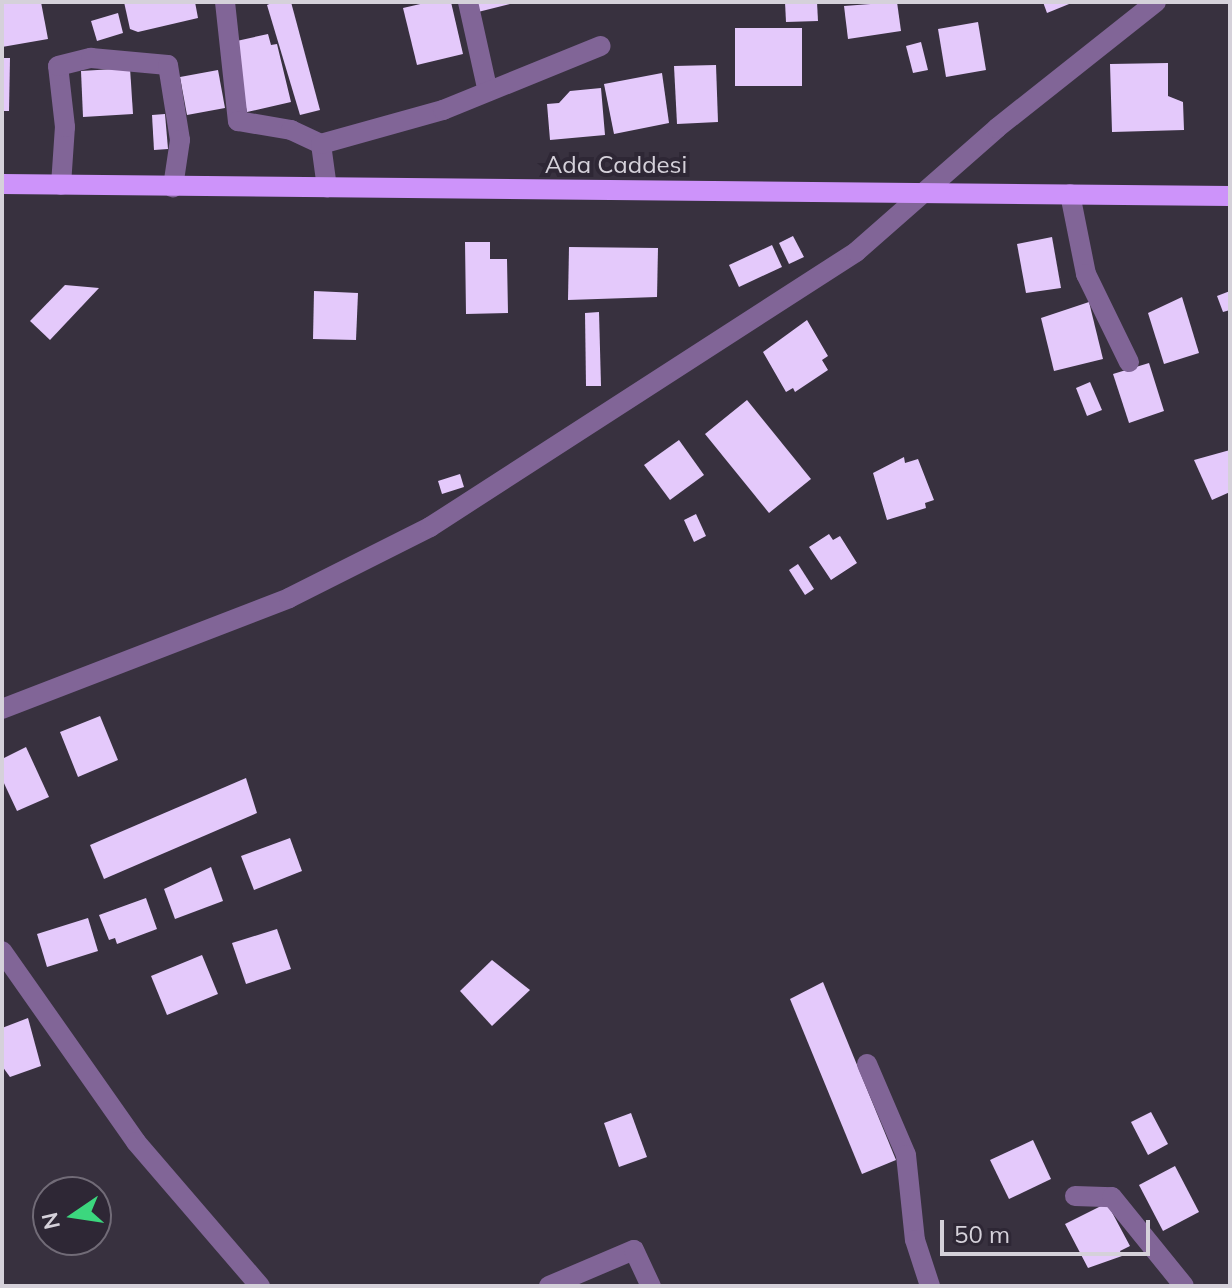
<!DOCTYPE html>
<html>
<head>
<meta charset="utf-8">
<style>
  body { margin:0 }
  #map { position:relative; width:1232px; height:1288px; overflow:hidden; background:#38313f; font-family:Mulish,sans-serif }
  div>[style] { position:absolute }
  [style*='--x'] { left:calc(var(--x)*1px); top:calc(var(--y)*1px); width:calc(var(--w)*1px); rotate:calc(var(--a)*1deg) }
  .building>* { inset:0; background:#e4c9fb }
  .minor>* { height:20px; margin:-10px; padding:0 10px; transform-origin:10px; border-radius:10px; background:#816597 }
  .major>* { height:20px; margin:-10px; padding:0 10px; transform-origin:10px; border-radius:10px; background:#cd93fa }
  span { translate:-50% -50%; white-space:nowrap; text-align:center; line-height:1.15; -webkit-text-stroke:8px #2e2735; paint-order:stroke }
  .street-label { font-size:24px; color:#d5d1da }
  .frame { position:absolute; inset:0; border:4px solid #d5d1da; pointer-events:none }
  .north { position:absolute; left:32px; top:1176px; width:80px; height:80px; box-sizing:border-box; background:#2e2735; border:2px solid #716b77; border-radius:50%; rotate:257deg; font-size:22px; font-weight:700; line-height:32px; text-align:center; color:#d5d1da }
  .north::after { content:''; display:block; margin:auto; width:28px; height:36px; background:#3cd77e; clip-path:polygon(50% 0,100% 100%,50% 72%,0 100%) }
  .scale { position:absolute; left:940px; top:1220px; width:210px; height:36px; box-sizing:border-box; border:4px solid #d5d1da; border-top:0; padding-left:10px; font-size:24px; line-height:28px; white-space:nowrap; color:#d5d1da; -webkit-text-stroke:6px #2e2735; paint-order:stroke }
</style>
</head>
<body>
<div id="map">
  <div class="building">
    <div style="clip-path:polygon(2px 2px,41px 2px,48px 39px,2px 47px)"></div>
    <div style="clip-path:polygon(124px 2px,195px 2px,198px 18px,138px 32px,130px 29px)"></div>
    <div style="clip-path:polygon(274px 2px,291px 2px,320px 110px,300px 115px,267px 5px)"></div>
    <div style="clip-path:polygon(429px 2px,451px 2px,463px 54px,417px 65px,403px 8px)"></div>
    <div style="clip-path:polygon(476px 2px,514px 2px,514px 3px,478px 12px)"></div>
    <div style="clip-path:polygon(785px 2px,817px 2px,818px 21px,786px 22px)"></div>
    <div style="clip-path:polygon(897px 2px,901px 31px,848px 39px,844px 6px)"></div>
    <div style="clip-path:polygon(1043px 2px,1074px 2px,1047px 13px)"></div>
    <div style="clip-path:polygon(118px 13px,123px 33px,97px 41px,91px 21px)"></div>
    <div style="clip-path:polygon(978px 22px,986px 70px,946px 77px,938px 29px)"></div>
    <div style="clip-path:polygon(735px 28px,802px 28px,802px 86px,735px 86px)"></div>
    <div style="clip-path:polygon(268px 34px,271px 45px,277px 44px,291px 102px,247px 112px,232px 42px)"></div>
    <div style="clip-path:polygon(921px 42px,928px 70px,913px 73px,906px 46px)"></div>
    <div style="clip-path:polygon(2px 58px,10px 58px,9px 111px,2px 111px)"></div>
    <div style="clip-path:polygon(1168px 63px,1168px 96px,1183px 102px,1184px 130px,1112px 132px,1110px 64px)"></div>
    <div style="clip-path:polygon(716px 65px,718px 122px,677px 124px,674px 66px)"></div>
    <div style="clip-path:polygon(130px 68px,133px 114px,83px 117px,81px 71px)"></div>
    <div style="clip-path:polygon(218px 70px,225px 108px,187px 115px,180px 77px)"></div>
    <div style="clip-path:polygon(662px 73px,669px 123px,614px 134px,604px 84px)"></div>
    <div style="clip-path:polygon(601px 88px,605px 135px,550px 140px,547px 104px,559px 103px,570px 91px)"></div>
    <div style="clip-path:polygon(165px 114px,168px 149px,154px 150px,152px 115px)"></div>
    <div style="clip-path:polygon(793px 236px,804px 257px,789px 264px,779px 243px)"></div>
    <div style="clip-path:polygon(1052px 237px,1061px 288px,1026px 293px,1017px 244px)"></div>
    <div style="clip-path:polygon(465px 242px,490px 242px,490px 259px,507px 259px,508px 313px,466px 314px)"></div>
    <div style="clip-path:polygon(772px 245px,782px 267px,739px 287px,729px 265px)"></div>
    <div style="clip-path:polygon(569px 247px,658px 248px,657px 297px,568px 300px)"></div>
    <div style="clip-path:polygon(65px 285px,99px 288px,50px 340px,30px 321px)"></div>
    <div style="clip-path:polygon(314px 291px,358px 293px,356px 340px,313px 339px)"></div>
    <div style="clip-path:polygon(1230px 291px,1230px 310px,1223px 312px,1217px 296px)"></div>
    <div style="clip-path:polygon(1182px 297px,1199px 353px,1164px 364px,1148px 313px)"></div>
    <div style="clip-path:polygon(1089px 302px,1103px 359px,1054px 371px,1041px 318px)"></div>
    <div style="clip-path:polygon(599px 312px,601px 386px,586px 386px,585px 313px)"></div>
    <div style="clip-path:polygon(807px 320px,828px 356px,822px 360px,828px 370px,795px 392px,793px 388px,786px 392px,763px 352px)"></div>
    <div style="clip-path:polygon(1149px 363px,1164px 411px,1129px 423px,1113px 374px)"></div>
    <div style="clip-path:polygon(1090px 382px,1102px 410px,1087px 416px,1076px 388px)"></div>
    <div style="clip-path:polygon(747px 400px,811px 479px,769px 513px,705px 434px)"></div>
    <div style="clip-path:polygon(679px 440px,704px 475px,670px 500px,644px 465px)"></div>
    <div style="clip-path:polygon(1230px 450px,1230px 492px,1212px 500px,1194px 460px)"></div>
    <div style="clip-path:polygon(904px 457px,905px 463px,918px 459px,934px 500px,925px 503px,926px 508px,887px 520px,873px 473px)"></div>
    <div style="clip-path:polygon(460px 474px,464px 487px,442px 494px,438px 481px)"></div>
    <div style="clip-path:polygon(696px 514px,706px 536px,694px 542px,684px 520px)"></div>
    <div style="clip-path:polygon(829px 534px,833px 540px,840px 536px,857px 563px,831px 580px,809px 547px)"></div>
    <div style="clip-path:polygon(798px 564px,814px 589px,805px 595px,789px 570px)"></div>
    <div style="clip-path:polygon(100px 716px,118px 760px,78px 777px,60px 732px)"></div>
    <div style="clip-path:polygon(26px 747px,49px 797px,17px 811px,2px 779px,2px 759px)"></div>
    <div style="clip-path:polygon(246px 778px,257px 813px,104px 879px,90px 845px)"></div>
    <div style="clip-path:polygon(290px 838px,302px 871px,254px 890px,241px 856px)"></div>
    <div style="clip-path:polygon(211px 867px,223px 901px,175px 919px,164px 889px)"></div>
    <div style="clip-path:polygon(146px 898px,157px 929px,117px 944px,115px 938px,109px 940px,99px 915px)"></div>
    <div style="clip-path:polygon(88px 918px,98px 951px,47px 967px,37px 934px)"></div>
    <div style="clip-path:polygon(277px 929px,291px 969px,246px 984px,232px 943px)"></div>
    <div style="clip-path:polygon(202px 955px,218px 994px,167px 1015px,151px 976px)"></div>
    <div style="clip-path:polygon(492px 960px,530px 990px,492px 1026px,460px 991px)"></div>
    <div style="clip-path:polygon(823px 982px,896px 1160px,862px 1174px,790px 999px)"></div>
    <div style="clip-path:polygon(28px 1018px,41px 1066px,10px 1077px,2px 1066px,2px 1028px)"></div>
    <div style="clip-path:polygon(1151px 1112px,1168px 1144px,1148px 1155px,1131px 1122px)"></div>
    <div style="clip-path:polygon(631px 1113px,647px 1157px,619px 1167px,604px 1123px)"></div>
    <div style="clip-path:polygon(1033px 1140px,1051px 1179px,1009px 1199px,990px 1160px)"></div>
    <div style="clip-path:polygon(1175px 1166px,1199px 1212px,1163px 1231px,1139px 1185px)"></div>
    <div style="clip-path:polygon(1107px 1203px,1130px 1246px,1120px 1251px,1122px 1256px,1088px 1268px,1065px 1224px)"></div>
  </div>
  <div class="minor">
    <div style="--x:225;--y:2;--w:120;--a:83.8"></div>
    <div style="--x:238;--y:121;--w:54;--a:9.6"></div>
    <div style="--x:291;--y:130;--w:33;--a:25"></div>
    <div style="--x:321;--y:144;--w:44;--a:82.2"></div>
    <div style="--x:468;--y:2;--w:88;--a:77.5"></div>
    <div style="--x:321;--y:144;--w:127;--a:-15.6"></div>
    <div style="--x:443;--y:110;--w:170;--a:-22.1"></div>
    <div style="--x:61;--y:185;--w:58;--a:-86.1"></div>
    <div style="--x:65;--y:127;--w:61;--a:-96.5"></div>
    <div style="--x:58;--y:66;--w:34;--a:-14"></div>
    <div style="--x:91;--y:58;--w:77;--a:5.2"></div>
    <div style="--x:168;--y:65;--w:76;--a:80.9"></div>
    <div style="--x:180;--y:140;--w:48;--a:98.5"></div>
    <div style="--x:1070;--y:194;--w:82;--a:78.7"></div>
    <div style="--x:1086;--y:274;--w:98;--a:64"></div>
    <div style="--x:2;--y:709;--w:308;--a:-21.1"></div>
    <div style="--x:289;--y:598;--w:158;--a:-26.7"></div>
    <div style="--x:430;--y:527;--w:507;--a:-32.84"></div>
    <div style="--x:856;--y:252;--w:188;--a:-41.3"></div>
    <div style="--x:997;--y:128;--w:203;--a:-38.4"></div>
    <div style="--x:2;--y:951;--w:233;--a:54.9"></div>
    <div style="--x:136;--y:1142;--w:190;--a:49.3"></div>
    <div style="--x:867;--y:1064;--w:99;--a:66.8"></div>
    <div style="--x:906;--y:1155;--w:85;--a:84"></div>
    <div style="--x:915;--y:1240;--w:48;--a:71.9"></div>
    <div style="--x:1075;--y:1196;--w:37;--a:2"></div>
    <div style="--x:1112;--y:1197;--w:114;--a:51"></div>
    <div style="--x:549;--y:1286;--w:92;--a:-23"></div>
    <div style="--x:634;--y:1250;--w:40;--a:65"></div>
  </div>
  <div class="major">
    <div style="--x:2;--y:184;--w:1228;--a:0.56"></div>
  </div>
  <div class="street-label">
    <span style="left:616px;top:165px">Ada Caddesi</span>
  </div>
  <div class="frame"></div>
  <div class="north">N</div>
  <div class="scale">50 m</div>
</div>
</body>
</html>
